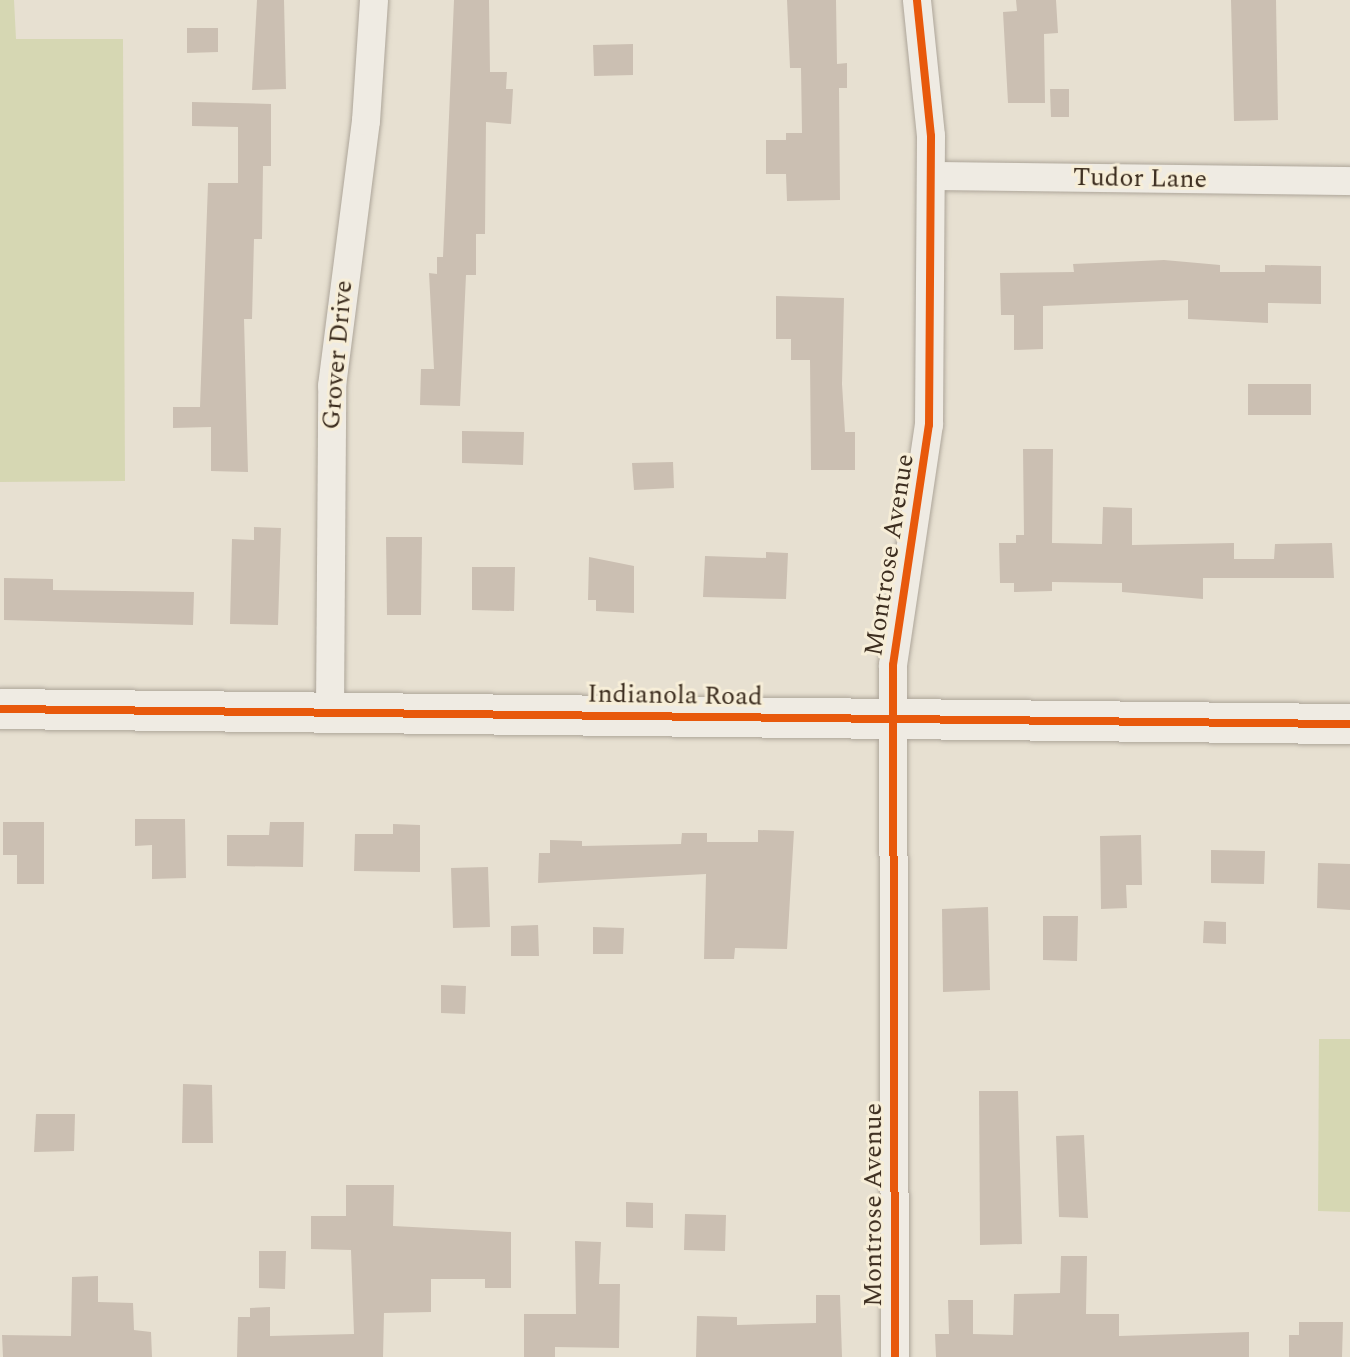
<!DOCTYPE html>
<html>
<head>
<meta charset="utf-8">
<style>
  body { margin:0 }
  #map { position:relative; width:1350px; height:1357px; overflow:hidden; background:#e7e0d1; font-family:Spectral,serif }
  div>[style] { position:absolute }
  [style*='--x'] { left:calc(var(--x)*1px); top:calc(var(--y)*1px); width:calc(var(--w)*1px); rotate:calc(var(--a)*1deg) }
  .green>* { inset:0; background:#d6d7b3 }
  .building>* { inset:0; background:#cbbfb2 }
  .roads { filter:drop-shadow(0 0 2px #ada599) drop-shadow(0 0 2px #ada599) }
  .street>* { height:28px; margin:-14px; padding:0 14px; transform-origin:14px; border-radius:14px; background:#efebe3 }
  .secondary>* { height:40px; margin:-20px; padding:0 20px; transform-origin:20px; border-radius:20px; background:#efebe3 }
  .cycleway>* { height:8px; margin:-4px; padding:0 4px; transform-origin:4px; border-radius:4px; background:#e8590c }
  span { translate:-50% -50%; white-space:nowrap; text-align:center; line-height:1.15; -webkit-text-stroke:6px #f7eed8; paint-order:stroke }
  .street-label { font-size:26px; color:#3d2e20 }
</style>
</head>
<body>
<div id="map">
  <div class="green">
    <div style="clip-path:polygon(0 0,14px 0,16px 39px,123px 39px,125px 481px,0 482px)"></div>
    <div style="clip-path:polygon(1319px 1039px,1350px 1039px,1350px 1212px,1318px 1211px)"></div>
  </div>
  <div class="building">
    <div style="clip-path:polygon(257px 0,284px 0,286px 89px,252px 90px)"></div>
    <div style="clip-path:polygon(454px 0,489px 0,490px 72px,507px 72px,506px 89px,513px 89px,511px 124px,486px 122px,485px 234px,476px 234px,476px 275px,466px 275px,460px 406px,420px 405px,421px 369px,434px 369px,429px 273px,437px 274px,437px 257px,443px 257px)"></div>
    <div style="clip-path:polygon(787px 0,836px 0,837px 64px,847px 63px,847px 88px,839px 88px,840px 200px,787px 201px,786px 174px,766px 174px,766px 140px,786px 140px,786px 133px,802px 133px,801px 68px,790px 68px)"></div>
    <div style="clip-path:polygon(1016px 0,1056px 0,1058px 33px,1044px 34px,1045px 103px,1008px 103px,1003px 12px,1017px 11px)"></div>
    <div style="clip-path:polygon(1231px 0,1276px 0,1278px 120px,1234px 121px)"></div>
    <div style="clip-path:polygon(187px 28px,218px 28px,218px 52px,187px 53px)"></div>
    <div style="clip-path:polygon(633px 44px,633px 75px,594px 76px,593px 45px)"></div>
    <div style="clip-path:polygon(1050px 89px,1069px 89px,1069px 117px,1051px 117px)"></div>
    <div style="clip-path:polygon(192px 102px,271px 104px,271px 166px,263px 166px,262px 239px,254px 239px,252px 319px,244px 319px,248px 472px,211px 471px,211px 427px,173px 428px,173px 407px,200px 407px,208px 183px,238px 183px,238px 127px,192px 126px)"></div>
    <div style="clip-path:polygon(1164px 260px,1220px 265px,1220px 272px,1265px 272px,1265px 265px,1321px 266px,1321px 304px,1268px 303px,1268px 323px,1188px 319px,1188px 300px,1043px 306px,1043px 349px,1014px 350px,1014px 315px,1001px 315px,1000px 273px,1074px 272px,1073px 264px)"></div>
    <div style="clip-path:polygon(776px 296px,844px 298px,842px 384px,845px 432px,855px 432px,855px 470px,811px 470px,810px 360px,791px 360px,791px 339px,776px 339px)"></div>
    <div style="clip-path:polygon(1248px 384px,1311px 384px,1311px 415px,1248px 415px)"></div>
    <div style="clip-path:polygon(462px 431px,524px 432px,523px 465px,462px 463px)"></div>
    <div style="clip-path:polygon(1023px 449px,1053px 449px,1052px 543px,1102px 544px,1103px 507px,1132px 508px,1132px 545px,1234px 543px,1234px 559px,1274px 559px,1275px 544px,1332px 543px,1334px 578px,1203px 578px,1203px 599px,1122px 592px,1122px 583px,1052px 582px,1052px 591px,1014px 592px,1014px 583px,1000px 583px,999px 543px,1016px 543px,1016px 535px,1024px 535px)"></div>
    <div style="clip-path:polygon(673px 462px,674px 488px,634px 490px,632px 463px)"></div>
    <div style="clip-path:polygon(254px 527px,281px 528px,278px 625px,230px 624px,232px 539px,254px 540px)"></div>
    <div style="clip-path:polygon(386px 537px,422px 537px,421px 615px,387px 615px)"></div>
    <div style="clip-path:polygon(766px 552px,788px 553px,786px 599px,703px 597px,705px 556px,766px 558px)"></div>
    <div style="clip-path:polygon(589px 557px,634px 566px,634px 613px,596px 611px,596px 600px,588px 600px)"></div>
    <div style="clip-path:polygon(472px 567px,515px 567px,514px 611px,472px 610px)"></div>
    <div style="clip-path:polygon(4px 578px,53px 579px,53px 590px,194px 592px,193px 625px,4px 620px)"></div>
    <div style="clip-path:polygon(135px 819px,185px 819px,186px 878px,152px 879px,152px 845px,135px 846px)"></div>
    <div style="clip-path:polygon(3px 822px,44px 822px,44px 884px,17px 884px,17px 855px,3px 855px)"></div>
    <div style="clip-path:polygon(270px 822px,304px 822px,303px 867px,227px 866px,227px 835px,269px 835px)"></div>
    <div style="clip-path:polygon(393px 824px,420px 825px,420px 872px,354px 871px,355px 834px,393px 834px)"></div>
    <div style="clip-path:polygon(758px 830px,794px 831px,787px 949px,735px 948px,734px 959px,704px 959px,706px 874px,538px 883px,539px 853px,550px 853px,550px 840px,582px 841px,582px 846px,681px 844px,682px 833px,707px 833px,707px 842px,758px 842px)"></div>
    <div style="clip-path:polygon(1141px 835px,1142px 885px,1126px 885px,1127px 908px,1101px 909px,1100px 836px)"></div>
    <div style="clip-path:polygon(1211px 850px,1265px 851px,1264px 884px,1211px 883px)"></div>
    <div style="clip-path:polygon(1318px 863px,1350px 864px,1350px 910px,1317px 908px)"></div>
    <div style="clip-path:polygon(488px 867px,490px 927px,453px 928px,451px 868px)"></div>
    <div style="clip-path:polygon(988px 907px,990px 990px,943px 992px,942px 909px)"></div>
    <div style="clip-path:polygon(1043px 916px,1078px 916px,1077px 961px,1043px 960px)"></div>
    <div style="clip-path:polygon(1204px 921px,1226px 922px,1226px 944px,1203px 943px)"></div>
    <div style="clip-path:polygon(538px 925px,539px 956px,511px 956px,511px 926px)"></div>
    <div style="clip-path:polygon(593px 927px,624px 928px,623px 954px,593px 954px)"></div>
    <div style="clip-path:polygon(441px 985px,466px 986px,465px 1014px,441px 1013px)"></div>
    <div style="clip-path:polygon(183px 1084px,212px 1085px,213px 1143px,182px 1143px)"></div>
    <div style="clip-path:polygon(979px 1091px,1018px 1091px,1022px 1244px,980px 1245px)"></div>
    <div style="clip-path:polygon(36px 1114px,75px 1114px,74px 1151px,34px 1152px)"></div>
    <div style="clip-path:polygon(1084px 1135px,1088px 1218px,1059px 1217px,1056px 1136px)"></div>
    <div style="clip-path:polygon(346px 1185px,394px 1185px,393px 1226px,511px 1232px,511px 1288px,485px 1288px,485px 1279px,431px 1279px,431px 1312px,384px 1313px,383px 1357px,237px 1357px,238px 1317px,250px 1317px,250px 1308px,270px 1307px,270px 1336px,354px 1334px,351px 1250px,311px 1249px,311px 1216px,346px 1216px)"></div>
    <div style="clip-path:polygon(626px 1202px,653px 1203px,653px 1228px,626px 1227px)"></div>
    <div style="clip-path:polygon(685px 1214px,726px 1215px,725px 1251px,684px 1250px)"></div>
    <div style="clip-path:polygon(575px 1241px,601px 1242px,599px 1284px,620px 1284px,619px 1348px,555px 1347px,555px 1357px,524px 1357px,524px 1314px,576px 1314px)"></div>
    <div style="clip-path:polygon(259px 1251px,286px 1251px,285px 1289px,259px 1288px)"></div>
    <div style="clip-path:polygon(1061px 1256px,1087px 1256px,1086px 1314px,1119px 1314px,1119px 1336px,1249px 1332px,1249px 1357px,936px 1357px,935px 1334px,949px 1334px,948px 1300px,973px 1300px,973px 1334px,1013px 1335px,1014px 1294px,1060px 1293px)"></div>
    <div style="clip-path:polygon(98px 1276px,98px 1302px,133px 1303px,134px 1330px,151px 1332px,152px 1357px,3px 1357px,2px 1335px,71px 1336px,72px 1277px)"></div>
    <div style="clip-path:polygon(816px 1295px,840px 1295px,842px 1357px,696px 1357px,697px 1316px,737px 1317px,737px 1325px,816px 1323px)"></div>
    <div style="clip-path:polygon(1299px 1322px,1343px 1322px,1342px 1357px,1289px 1357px,1289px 1335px,1299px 1335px)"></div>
  </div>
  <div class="roads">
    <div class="street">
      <div style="--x:931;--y:176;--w:419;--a:0.7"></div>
      <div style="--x:330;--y:712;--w:326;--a:-89.6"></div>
      <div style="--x:332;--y:386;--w:267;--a:-82.7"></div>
      <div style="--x:366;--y:121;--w:121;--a:-86.2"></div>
      <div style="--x:895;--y:1357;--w:692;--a:-90.17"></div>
      <div style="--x:893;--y:665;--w:243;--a:-81.5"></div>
      <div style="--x:929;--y:425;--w:289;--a:-89.6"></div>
      <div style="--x:931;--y:136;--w:137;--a:-95.9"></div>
    </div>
    <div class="secondary">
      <div style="--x:0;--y:709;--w:1350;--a:0.64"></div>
    </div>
  </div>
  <div class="cycleway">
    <div style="--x:0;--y:709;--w:1350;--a:0.64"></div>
    <div style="--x:895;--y:1357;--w:692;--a:-90.17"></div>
    <div style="--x:893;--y:665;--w:243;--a:-81.5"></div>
    <div style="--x:929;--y:425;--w:289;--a:-89.6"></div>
    <div style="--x:931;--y:136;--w:137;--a:-95.9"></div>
  </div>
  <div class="street-label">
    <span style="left:1140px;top:179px;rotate:1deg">Tudor Lane</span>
    <span style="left:338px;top:355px;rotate:-85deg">Grover Drive</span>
    <span style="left:890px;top:555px;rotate:-81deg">Montrose Avenue</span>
    <span style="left:675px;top:696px;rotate:1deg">Indianola Road</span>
    <span style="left:874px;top:1205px;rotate:-90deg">Montrose Avenue</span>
  </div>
</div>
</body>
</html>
